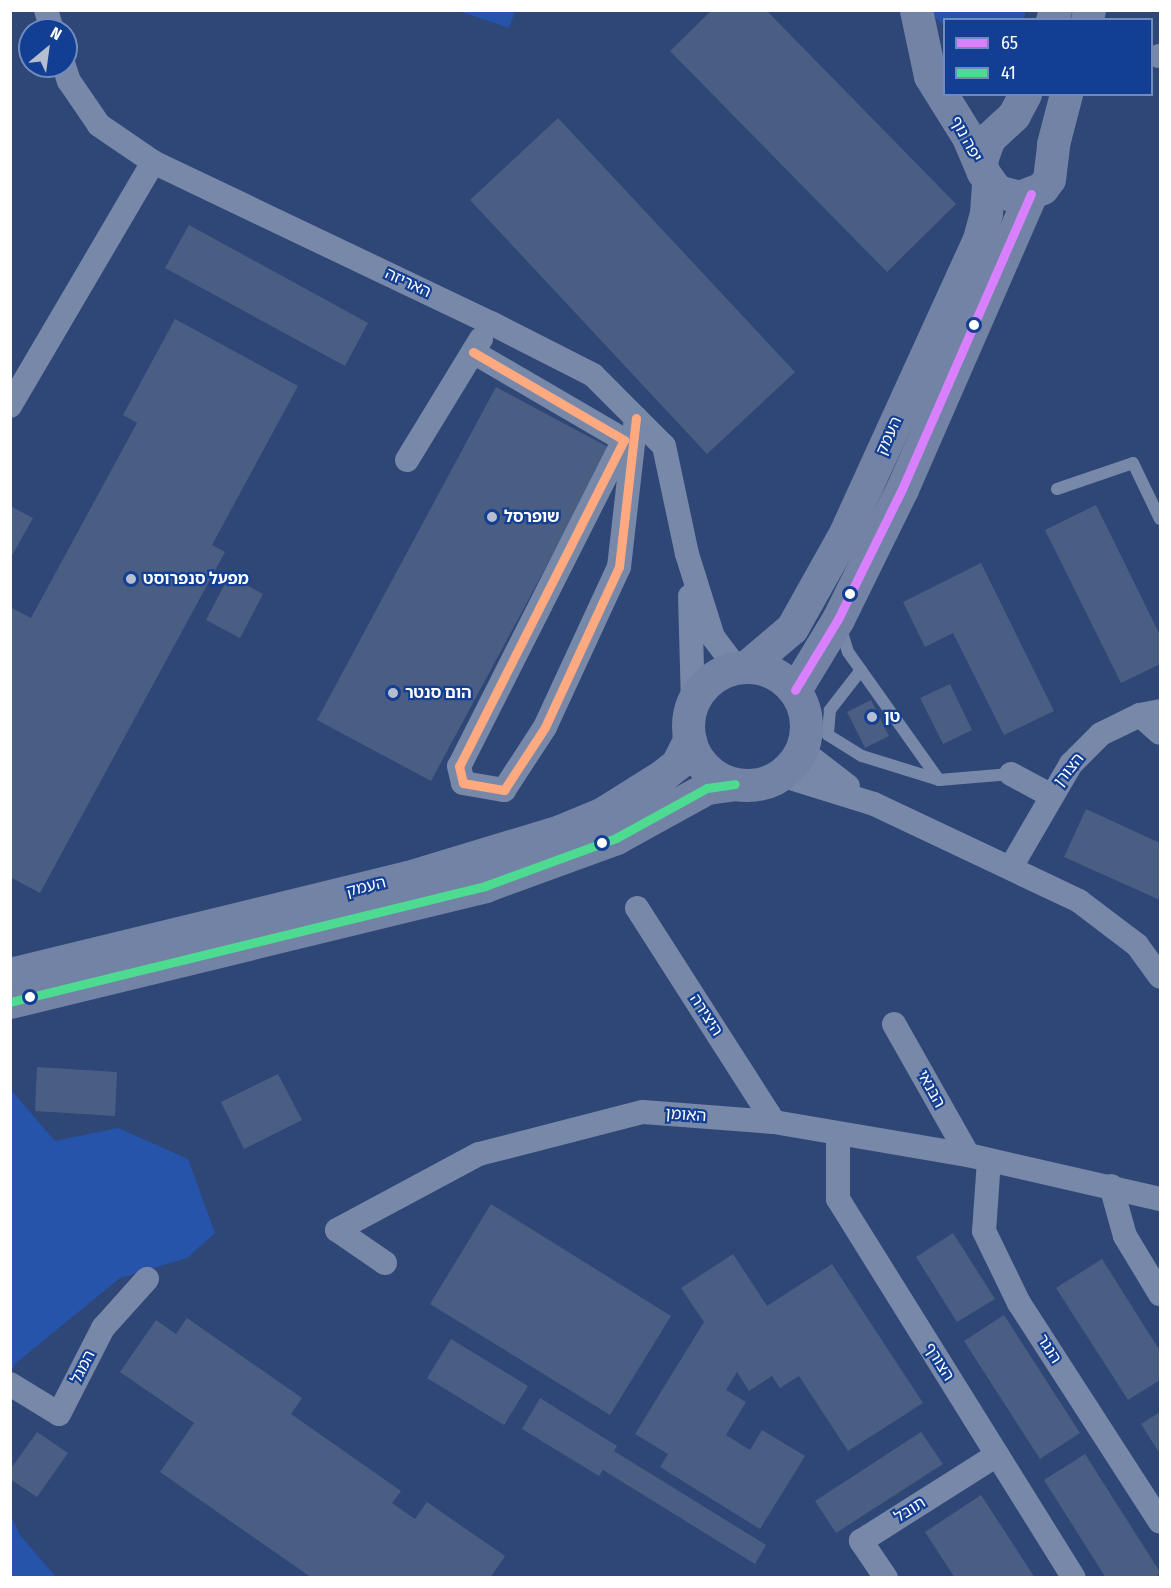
<!DOCTYPE html>
<html>
<head>
<meta charset="utf-8">
<style>
  body { margin:0 }
  #map { position:relative; width:1171px; height:1588px; overflow:hidden; background:#2f4776; font-family:"Fira Sans Condensed","Noto Sans Hebrew",sans-serif }
  div>[style] { position:absolute }
  [style*='--x'] { left:calc(var(--x)*1px); top:calc(var(--y)*1px); width:calc(var(--w)*1px); rotate:calc(var(--a)*1deg) }
  .green>* { inset:0; background:#2554aa }
  .building>* { inset:0; background:#4a5e84 }
  .lane>* { height:12px; margin:-6px; padding:0 6px; transform-origin:6px; border-radius:6px; background:#7888a9 }
  .street>* { height:24px; margin:-12px; padding:0 12px; transform-origin:12px; border-radius:12px; background:#7888a9 }
  .secondary>* { height:33px; margin:-16.5px; padding:0 16.5px; transform-origin:16.5px; border-radius:16.5px; background:#7383a5 }
  .secondary>.ring { margin:-16.5px; padding:0; box-sizing:content-box; background:none; border:33px solid #7383a5; border-radius:50% }
  .bus-1>* { height:9px; margin:-4.5px; padding:0 4.5px; transform-origin:4.5px; border-radius:4.5px; background:#d880ff }
  .bus-2>* { height:9px; margin:-4.5px; padding:0 4.5px; transform-origin:4.5px; border-radius:4.5px; background:#4ddb92 }
  .bus-3>* { height:9px; margin:-4.5px; padding:0 4.5px; transform-origin:4.5px; border-radius:4.5px; background:#ffa980 }
  .dots>* { width:16px; height:16px; translate:-50% -50%; box-sizing:border-box; border:3px solid #123e93; border-radius:50% }
  span { translate:-50% -50%; white-space:nowrap; text-align:center; line-height:1.15; -webkit-text-stroke:4.5px #123e93; paint-order:stroke }
  .street-label { font-size:16px; color:#fff }
  .poi-label { font-size:16px; color:#fff; font-weight:700 }
  .left { translate:0 -50%; text-align:left }
  .frame { position:absolute; inset:0; border:12px solid #fff; pointer-events:none }
  .legend { position:absolute; left:943px; top:18px; width:210px; height:78px; box-sizing:border-box; background:#123e93; border:2px solid #718bbe; margin:0; padding:8px 10px; list-style:none; font-size:18px; color:#fff }
  .legend li { display:flex; align-items:center; gap:12px; height:30px }
  .legend b { width:30px; border:2px solid #718bbe }
  .north { position:absolute; left:18px; top:18px; width:60px; height:60px; box-sizing:border-box; background:#123e93; border:2px solid #718bbe; border-radius:50%; rotate:29deg; font-size:16px; font-weight:700; line-height:24px; text-align:center; color:#fff }
  .north::after { content:''; display:block; margin:auto; width:21px; height:27px; background:#b6bfcf; clip-path:polygon(50% 0,100% 100%,50% 72%,0 100%) }
</style>
</head>
<body>
<div id="map">
  <div class="green">
    <div style="clip-path:polygon(459px 11px,515px 10px,515px 11px,509px 28px)"></div>
    <div style="clip-path:polygon(929px 11px,1026px 11px,1024px 19px,944px 20px,944px 26px)"></div>
    <div style="clip-path:polygon(11px 1090px,55px 1141px,118px 1128px,188px 1159px,215px 1233px,187px 1258px,120px 1278px,16px 1363px,11px 1372px)"></div>
    <div style="clip-path:polygon(10px 1514px,20px 1535px,56px 1577px,11px 1577px)"></div>
  </div>
  <div class="building">
    <div style="clip-path:polygon(712px 10px,766px 10px,956px 204px,887px 272px,670px 51px)"></div>
    <div style="clip-path:polygon(558px 118px,795px 372px,707px 454px,470px 200px)"></div>
    <div style="clip-path:polygon(189px 225px,368px 323px,345px 366px,165px 268px)"></div>
    <div style="clip-path:polygon(175px 319px,298px 386px,212px 545px,225px 552px,40px 893px,10px 877px,10px 607px,31px 618px,137px 423px,123px 415px)"></div>
    <div style="clip-path:polygon(496px 387px,610px 448px,431px 781px,317px 720px)"></div>
    <div style="clip-path:polygon(1096px 505px,1160px 635px,1160px 664px,1121px 683px,1045px 530px)"></div>
    <div style="clip-path:polygon(10px 506px,33px 518px,10px 559px)"></div>
    <div style="clip-path:polygon(981px 563px,1054px 711px,1004px 735px,953px 633px,925px 647px,903px 602px)"></div>
    <div style="clip-path:polygon(229px 576px,263px 594px,240px 638px,206px 620px)"></div>
    <div style="clip-path:polygon(950px 684px,972px 730px,943px 744px,920px 698px)"></div>
    <div style="clip-path:polygon(871px 700px,889px 736px,865px 748px,847px 712px)"></div>
    <div style="clip-path:polygon(1086px 809px,1160px 843px,1160px 900px,1064px 857px)"></div>
    <div style="clip-path:polygon(37px 1067px,117px 1072px,115px 1116px,35px 1111px)"></div>
    <div style="clip-path:polygon(278px 1074px,302px 1120px,244px 1149px,221px 1102px)"></div>
    <div style="clip-path:polygon(491px 1204px,671px 1316px,610px 1415px,430px 1304px)"></div>
    <div style="clip-path:polygon(953px 1233px,995px 1299px,957px 1322px,916px 1257px)"></div>
    <div style="clip-path:polygon(733px 1254px,767px 1306px,832px 1264px,923px 1403px,848px 1451px,799px 1376px,780px 1388px,772px 1376px,749px 1391px,737px 1372px,726px 1390px,746px 1402px,726px 1435px,750px 1450px,762px 1430px,805px 1456px,760px 1529px,660px 1467px,668px 1454px,635px 1434px,704px 1322px,681px 1288px)"></div>
    <div style="clip-path:polygon(1102px 1259px,1160px 1351px,1160px 1380px,1128px 1400px,1056px 1288px)"></div>
    <div style="clip-path:polygon(1004px 1315px,1080px 1433px,1040px 1459px,964px 1341px)"></div>
    <div style="clip-path:polygon(187px 1318px,302px 1398px,291px 1414px,401px 1491px,392px 1503px,415px 1519px,427px 1502px,505px 1556px,490px 1578px,312px 1578px,160px 1472px,194px 1423px,120px 1372px,156px 1320px,176px 1334px)"></div>
    <div style="clip-path:polygon(451px 1339px,528px 1386px,504px 1425px,427px 1378px)"></div>
    <div style="clip-path:polygon(540px 1398px,617px 1446px,614px 1451px,766px 1545px,755px 1564px,603px 1470px,599px 1476px,522px 1429px)"></div>
    <div style="clip-path:polygon(1160px 1412px,1160px 1454px,1141px 1424px)"></div>
    <div style="clip-path:polygon(37px 1432px,68px 1453px,37px 1497px,10px 1479px,10px 1470px)"></div>
    <div style="clip-path:polygon(921px 1432px,943px 1464px,836px 1533px,815px 1501px)"></div>
    <div style="clip-path:polygon(1085px 1454px,1160px 1572px,1156px 1578px,1106px 1578px,1044px 1480px)"></div>
    <div style="clip-path:polygon(981px 1495px,1035px 1578px,955px 1578px,925px 1532px)"></div>
  </div>
  <div class="lane">
    <div style="--x:1057;--y:489;--w:80;--a:-18.9"></div>
    <div style="--x:1133;--y:463;--w:62;--a:64.3"></div>
    <div style="--x:840;--y:626;--w:27;--a:73"></div>
    <div style="--x:848;--y:652;--w:157;--a:54.6"></div>
    <div style="--x:939;--y:780;--w:72;--a:-4.8"></div>
    <div style="--x:861;--y:670;--w:51;--a:127.8"></div>
    <div style="--x:830;--y:710;--w:25;--a:95"></div>
    <div style="--x:828;--y:735;--w:40;--a:32"></div>
    <div style="--x:862;--y:756;--w:81;--a:17.3"></div>
  </div>
  <div class="street">
    <div style="--x:46;--y:10;--w:21;--a:73"></div>
    <div style="--x:1159;--y:56;--w:1;--a:0"></div>
    <div style="--x:64;--y:66;--w:16;--a:72"></div>
    <div style="--x:69;--y:81;--w:53;--a:55.7"></div>
    <div style="--x:99;--y:125;--w:65;--a:34.4"></div>
    <div style="--x:153;--y:162;--w:374;--a:25.5"></div>
    <div style="--x:491;--y:323;--w:114;--a:27"></div>
    <div style="--x:593;--y:375;--w:100;--a:45"></div>
    <div style="--x:664;--y:446;--w:110;--a:78"></div>
    <div style="--x:687;--y:554;--w:87;--a:72.6"></div>
    <div style="--x:713;--y:637;--w:39;--a:53"></div>
    <div style="--x:473;--y:352;--w:175;--a:30.2"></div>
    <div style="--x:624;--y:440;--w:365;--a:116.8"></div>
    <div style="--x:459;--y:766;--w:17;--a:77"></div>
    <div style="--x:463;--y:783;--w:42;--a:9.7"></div>
    <div style="--x:504;--y:790;--w:75;--a:-56.9"></div>
    <div style="--x:545;--y:727;--w:176;--a:-65.2"></div>
    <div style="--x:619;--y:567;--w:150;--a:-83.5"></div>
    <div style="--x:10;--y:406;--w:283;--a:-59.6"></div>
    <div style="--x:407;--y:460;--w:142;--a:-58.6"></div>
    <div style="--x:690;--y:596;--w:106;--a:88.4"></div>
    <div style="--x:1140;--y:715;--w:27;--a:42"></div>
    <div style="--x:801;--y:750;--w:59;--a:37.5"></div>
    <div style="--x:1011;--y:774;--w:44;--a:28.3"></div>
    <div style="--x:781;--y:775;--w:97;--a:17.3"></div>
    <div style="--x:874;--y:804;--w:227;--a:25.3"></div>
    <div style="--x:1079;--y:901;--w:73;--a:37.2"></div>
    <div style="--x:1137;--y:945;--w:39;--a:54"></div>
    <div style="--x:1011;--y:867;--w:119;--a:-59.8"></div>
    <div style="--x:1071;--y:764;--w:42;--a:-45"></div>
    <div style="--x:1101;--y:734;--w:43;--a:-26"></div>
    <div style="--x:1140;--y:715;--w:20;--a:-11"></div>
    <div style="--x:637;--y:908;--w:254;--a:57.4"></div>
    <div style="--x:894;--y:1024;--w:150;--a:60.5"></div>
    <div style="--x:838;--y:1136;--w:63;--a:90"></div>
    <div style="--x:838;--y:1199;--w:446;--a:58.1"></div>
    <div style="--x:989;--y:1160;--w:71;--a:94"></div>
    <div style="--x:984;--y:1231;--w:80;--a:64.1"></div>
    <div style="--x:1019;--y:1303;--w:260;--a:57.2"></div>
    <div style="--x:1111;--y:1186;--w:52;--a:74.4"></div>
    <div style="--x:1125;--y:1236;--w:68;--a:58.9"></div>
    <div style="--x:385;--y:1263;--w:58;--a:-145.5"></div>
    <div style="--x:337;--y:1230;--w:161;--a:-28.2"></div>
    <div style="--x:479;--y:1154;--w:169;--a:-14.4"></div>
    <div style="--x:643;--y:1112;--w:131;--a:4.4"></div>
    <div style="--x:774;--y:1122;--w:197;--a:9.7"></div>
    <div style="--x:968;--y:1155;--w:197;--a:12.9"></div>
    <div style="--x:10;--y:1384;--w:57;--a:31.5"></div>
    <div style="--x:59;--y:1414;--w:97;--a:-62.9"></div>
    <div style="--x:103;--y:1328;--w:66;--a:-48.1"></div>
    <div style="--x:886;--y:1578;--w:45;--a:-124"></div>
    <div style="--x:861;--y:1541;--w:161;--a:-32.3"></div>
  </div>
  <div class="secondary">
    <div style="--x:916;--y:10;--w:67;--a:78"></div>
    <div style="--x:930;--y:76;--w:72;--a:58.1"></div>
    <div style="--x:968;--y:137;--w:38;--a:67"></div>
    <div style="--x:1052;--y:20;--w:10;--a:-73"></div>
    <div style="--x:1087;--y:20;--w:10;--a:-79"></div>
    <div style="--x:1025;--y:94;--w:24;--a:118"></div>
    <div style="--x:1014;--y:115;--w:34;--a:137"></div>
    <div style="--x:989;--y:138;--w:23;--a:110"></div>
    <div style="--x:981;--y:160;--w:12;--a:81"></div>
    <div style="--x:983;--y:172;--w:24;--a:54"></div>
    <div style="--x:997;--y:191;--w:23;--a:15"></div>
    <div style="--x:1019;--y:197;--w:25;--a:-21"></div>
    <div style="--x:1042;--y:188;--w:11;--a:-52"></div>
    <div style="--x:1049;--y:179;--w:35;--a:-83"></div>
    <div style="--x:1053;--y:144;--w:52;--a:-75.4"></div>
    <div style="--x:746;--y:667;--w:60;--a:-40.3"></div>
    <div style="--x:792;--y:628;--w:109;--a:-60.8"></div>
    <div style="--x:845;--y:533;--w:323;--a:-65.5"></div>
    <div style="--x:979;--y:239;--w:27;--a:-75"></div>
    <div style="--x:986;--y:213;--w:31;--a:-86"></div>
    <div class="ring" style="left:688px;top:667px;width:85px;height:85px"></div>
    <div style="--x:795;--y:690;--w:83;--a:-58.8"></div>
    <div style="--x:838;--y:619;--w:145;--a:-63.8"></div>
    <div style="--x:902;--y:489;--w:322;--a:-66.4"></div>
    <div style="--x:10;--y:974;--w:410;--a:-13.7"></div>
    <div style="--x:408;--y:877;--w:159;--a:-16.8"></div>
    <div style="--x:560;--y:831;--w:47;--a:-22.7"></div>
    <div style="--x:603;--y:813;--w:70;--a:-32.1"></div>
    <div style="--x:662;--y:776;--w:19;--a:-39"></div>
    <div style="--x:677;--y:764;--w:28;--a:-63"></div>
    <div style="--x:10;--y:1002;--w:489;--a:-13.7"></div>
    <div style="--x:485;--y:886;--w:140;--a:-20.1"></div>
    <div style="--x:616;--y:838;--w:104;--a:-28.8"></div>
    <div style="--x:707;--y:788;--w:28;--a:-8"></div>
  </div>
  <div class="bus-1">
    <div style="--x:795;--y:690;--w:83;--a:-58.8"></div>
    <div style="--x:838;--y:619;--w:145;--a:-63.8"></div>
    <div style="--x:902;--y:489;--w:322;--a:-66.4"></div>
  </div>
  <div class="bus-2">
    <div style="--x:10;--y:1002;--w:489;--a:-13.7"></div>
    <div style="--x:485;--y:886;--w:140;--a:-20.1"></div>
    <div style="--x:616;--y:838;--w:104;--a:-28.8"></div>
    <div style="--x:707;--y:788;--w:28;--a:-8"></div>
  </div>
  <div class="bus-3">
    <div style="--x:473;--y:352;--w:175;--a:30.2"></div>
    <div style="--x:624;--y:440;--w:365;--a:116.8"></div>
    <div style="--x:459;--y:766;--w:17;--a:77"></div>
    <div style="--x:463;--y:783;--w:42;--a:9.7"></div>
    <div style="--x:504;--y:790;--w:75;--a:-56.9"></div>
    <div style="--x:545;--y:727;--w:176;--a:-65.2"></div>
    <div style="--x:619;--y:567;--w:150;--a:-83.5"></div>
  </div>
  <div class="dots">
    <div style="left:974px;top:325px;background:#fff"></div>
    <div style="left:492px;top:517px;background:#b6bfcf"></div>
    <div style="left:131px;top:579px;background:#b6bfcf"></div>
    <div style="left:850px;top:594px;background:#fff"></div>
    <div style="left:393px;top:693px;background:#b6bfcf"></div>
    <div style="left:872px;top:717px;background:#b6bfcf"></div>
    <div style="left:602px;top:843px;background:#fff"></div>
    <div style="left:30px;top:997px;background:#fff"></div>
  </div>
  <div class="street-label">
    <span style="left:966px;top:139px;rotate:62deg">יפה נוף</span>
    <span style="left:408px;top:283px;rotate:25deg">האריזה</span>
    <span style="left:889px;top:436px;rotate:-66deg">העמק</span>
    <span style="left:1069px;top:770px;rotate:-51deg">הצורן</span>
    <span style="left:366px;top:887px;rotate:-14deg">העמק</span>
    <span style="left:706px;top:1015px;rotate:57deg">היצירה</span>
    <span style="left:931px;top:1089px;rotate:61deg">הבנאי</span>
    <span style="left:686px;top:1115px;rotate:4deg">האומן</span>
    <span style="left:1049px;top:1349px;rotate:57deg">הנגר</span>
    <span style="left:939px;top:1362px;rotate:58deg">הצורף</span>
    <span style="left:83px;top:1367px;rotate:-63deg">המגל</span>
    <span style="left:910px;top:1510px;rotate:-32deg">תובל</span>
  </div>
  <div class="poi-label">
    <span class="left" style="left:504px;top:517px">שופרסל</span>
    <span class="left" style="left:143px;top:579px">מפעל סנפרוסט</span>
    <span class="left" style="left:405px;top:693px">הום סנטר</span>
    <span class="left" style="left:884px;top:717px">טן</span>
  </div>
  <div class="frame"></div>
  <ul class="legend">
  <li><b style="height:8px;background:#d880ff"></b>65</li>
  <li><b style="height:8px;background:#4ddb92"></b>41</li>
  </ul>
  <div class="north">N</div>
</div>
</body>
</html>
